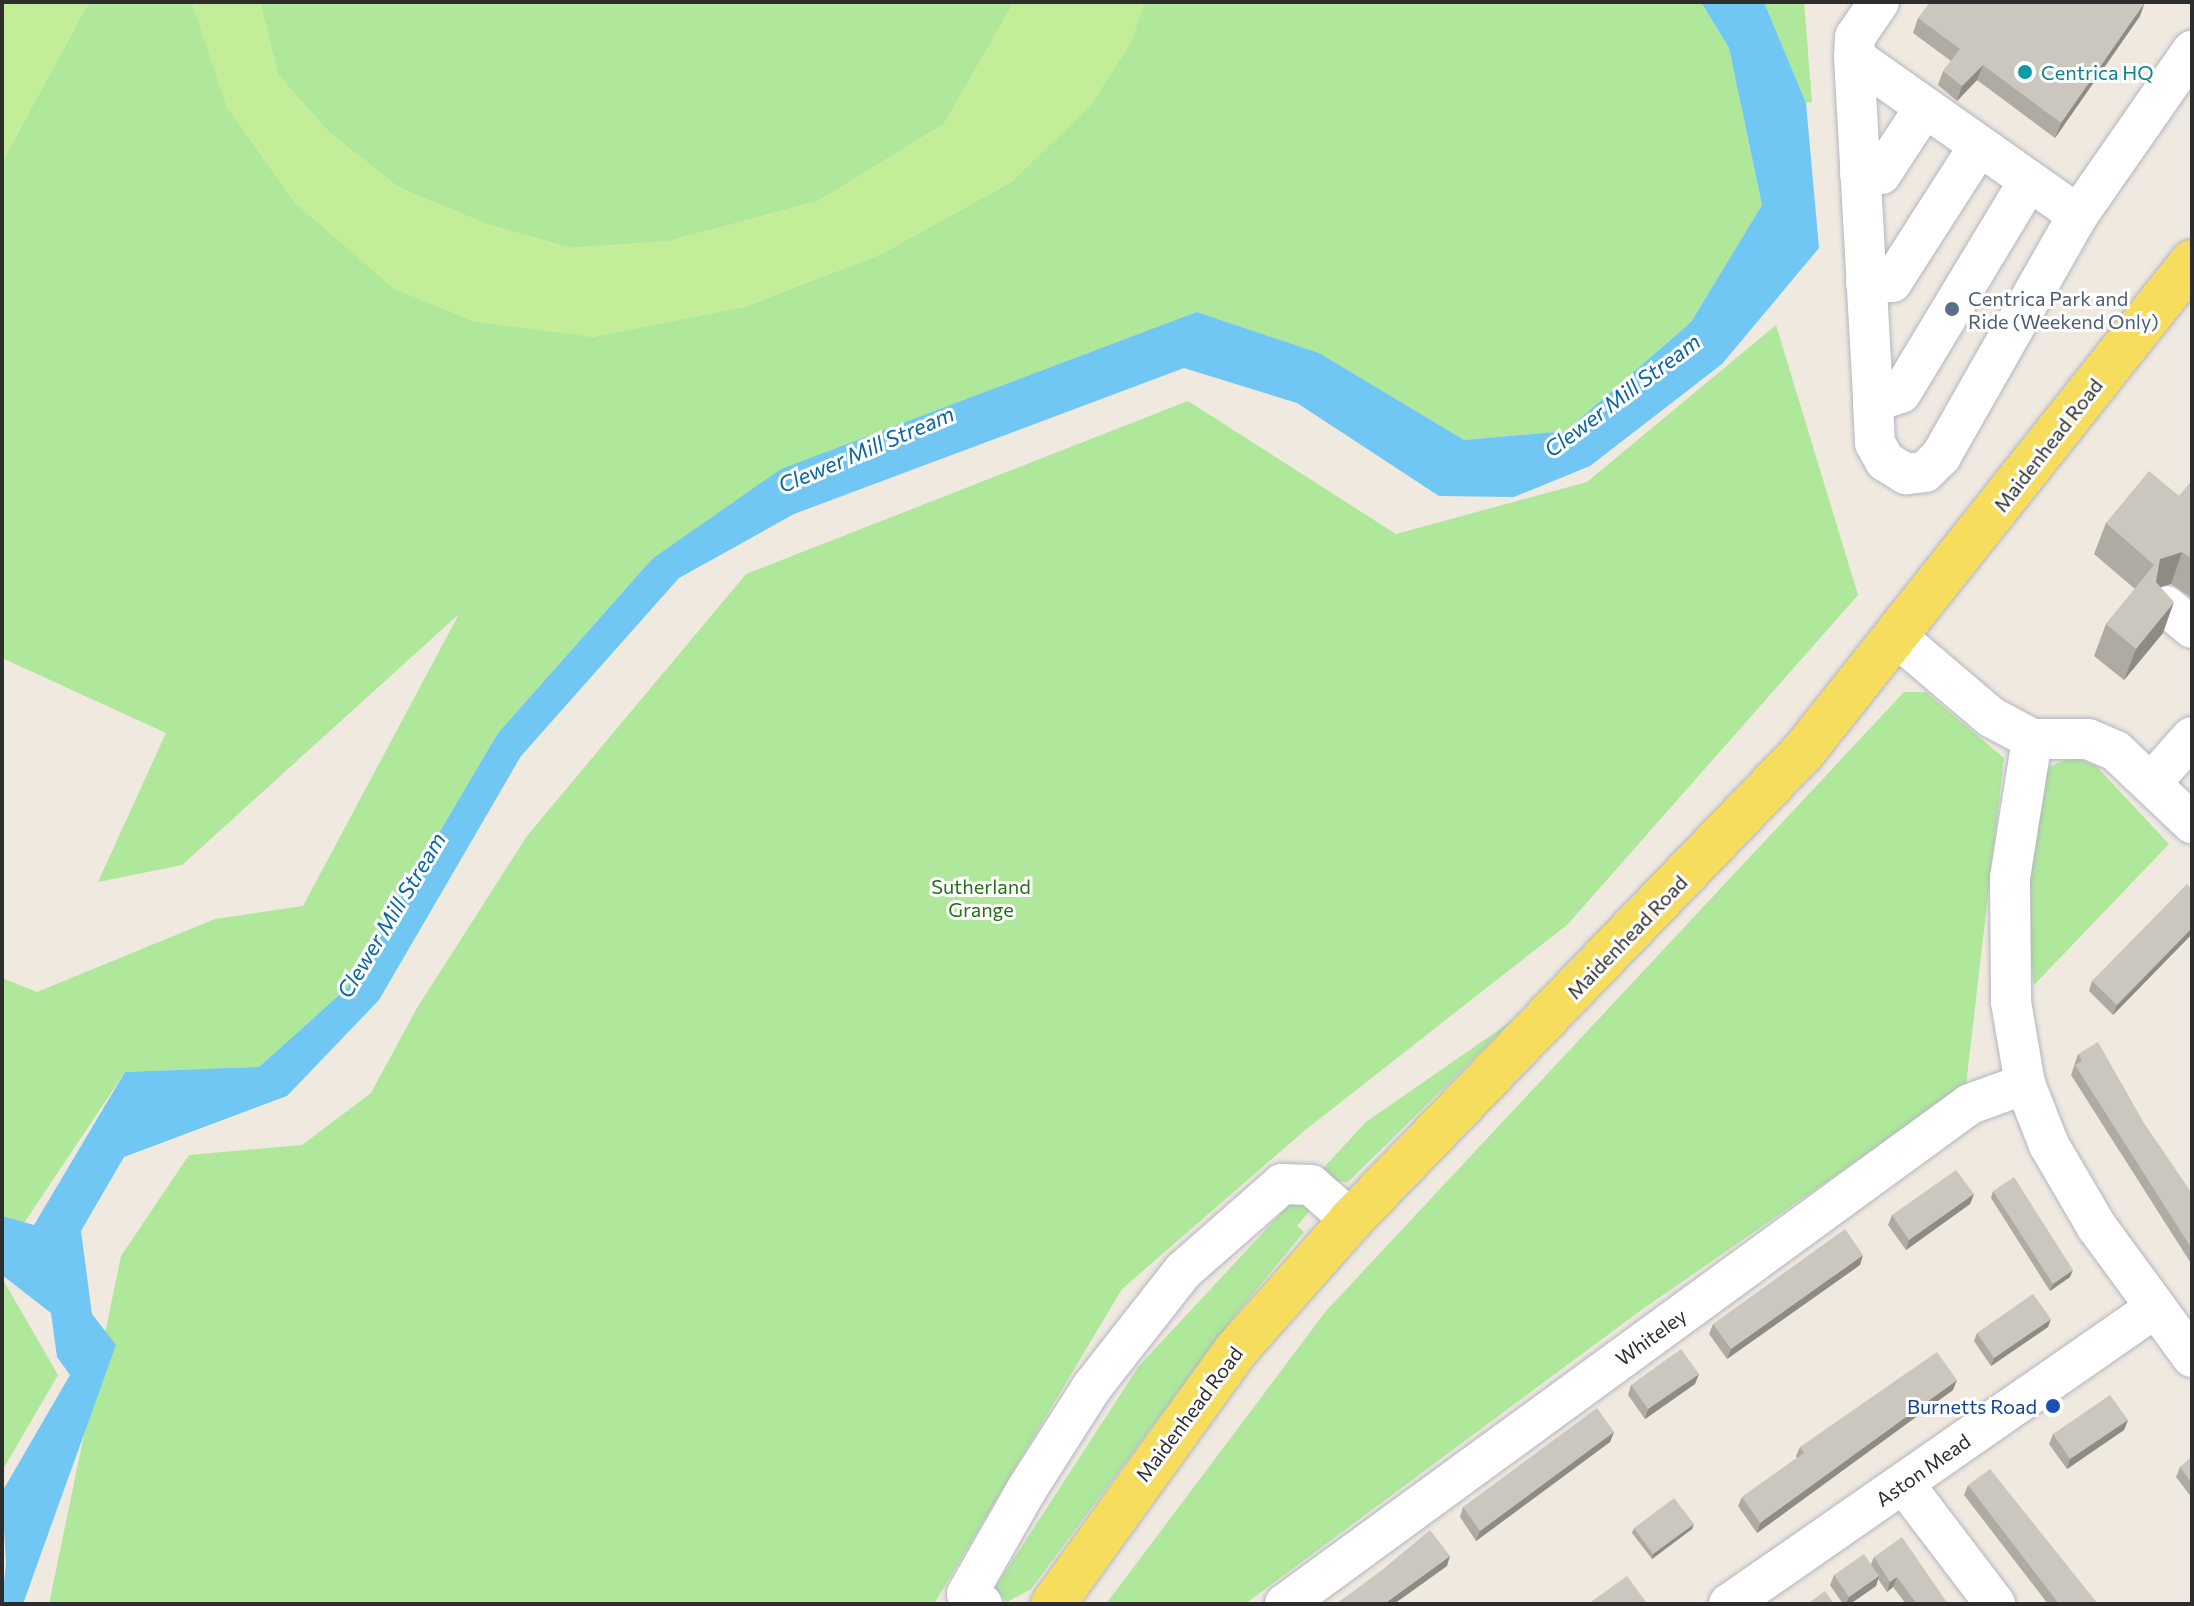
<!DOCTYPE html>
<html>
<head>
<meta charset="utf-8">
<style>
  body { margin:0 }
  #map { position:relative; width:2194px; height:1606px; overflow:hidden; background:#efe9e0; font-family:Commissioner,sans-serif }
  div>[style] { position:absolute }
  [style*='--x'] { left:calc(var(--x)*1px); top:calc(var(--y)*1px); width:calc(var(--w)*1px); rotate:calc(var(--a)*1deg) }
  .green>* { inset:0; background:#afe79b }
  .pitch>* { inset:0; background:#c3ee97 }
  .water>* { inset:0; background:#70c7f3 }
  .roads { filter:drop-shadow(0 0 2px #b3b5c1) drop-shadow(0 0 2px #b3b5c1) }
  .minor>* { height:40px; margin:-20px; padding:0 20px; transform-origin:20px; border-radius:20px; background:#fff }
  .major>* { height:44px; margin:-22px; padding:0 22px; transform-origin:22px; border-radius:22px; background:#f6dd5e }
  .wall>* { inset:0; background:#afaba3 }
  .shaded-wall>* { inset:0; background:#8e8b85 }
  .building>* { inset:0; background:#cbc7be }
  .dots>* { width:22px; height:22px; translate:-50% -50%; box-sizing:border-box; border:4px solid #fff; border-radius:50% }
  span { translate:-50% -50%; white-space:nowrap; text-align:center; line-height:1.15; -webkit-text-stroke:6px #fff; paint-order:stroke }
  .culture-label { font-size:20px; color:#0d838f }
  .left { translate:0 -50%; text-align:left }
  .service-label { font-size:20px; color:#4e5e75 }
  .street-label { font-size:20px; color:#2d2d2d }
  .park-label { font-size:20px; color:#256f19 }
  .transit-label { font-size:20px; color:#164399 }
  .right { translate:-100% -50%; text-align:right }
  .water-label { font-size:22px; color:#0965a5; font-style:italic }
  .frame { position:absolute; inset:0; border:4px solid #2d2d2d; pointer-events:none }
</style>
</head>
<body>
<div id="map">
  <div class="green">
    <div style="clip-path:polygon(89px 2px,192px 2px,227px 107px,296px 204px,592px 337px,744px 307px,881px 254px,1013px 181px,1131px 43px,1144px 2px,1701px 2px,1729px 48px,1762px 205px,1691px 322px,1566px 431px,1464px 440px,1319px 353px,1197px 312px,652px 559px,498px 733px,348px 987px,259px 1067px,125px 1072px,2px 1256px,2px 978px,37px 992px,215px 919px,303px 906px,459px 614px,182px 865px,98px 882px,166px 733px,2px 658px,2px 162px)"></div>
    <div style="clip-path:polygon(260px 2px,1014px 2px,944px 124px,818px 201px,669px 241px,571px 248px,486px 224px,398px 187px,329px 132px,278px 75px)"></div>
    <div style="clip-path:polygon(1764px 2px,1804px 2px,1812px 102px,1806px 103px)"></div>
    <div style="clip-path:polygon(1776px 325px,1858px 595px,1568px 924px,1304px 1131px,1122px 1289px,934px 1604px,49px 1604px,121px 1256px,189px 1155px,302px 1145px,371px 1093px,417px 1008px,527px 836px,746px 574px,1188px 401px,1396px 534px,1587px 482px)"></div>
    <div style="clip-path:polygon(1904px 692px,1926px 692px,2004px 758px,1966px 1085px,1640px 1311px,1245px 1604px,1106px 1604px,1326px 1311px)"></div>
    <div style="clip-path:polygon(2074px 757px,2096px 766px,2169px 844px,2034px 985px,2026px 926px,2034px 785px,2050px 766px)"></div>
    <div style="clip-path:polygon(1513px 1020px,1348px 1182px,1335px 1181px,1297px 1226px,1304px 1232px,1237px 1313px,1031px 1589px,1007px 1602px,994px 1589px,1139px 1366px,1366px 1122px)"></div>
    <div style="clip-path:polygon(2px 1278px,58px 1375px,2px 1471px)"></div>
  </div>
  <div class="pitch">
    <div style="clip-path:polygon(2px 2px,89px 2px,2px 162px)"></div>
    <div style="clip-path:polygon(192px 2px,260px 2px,278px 75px,329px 132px,398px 187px,486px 224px,571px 248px,669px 241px,818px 201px,944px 124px,1014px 2px,1144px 2px,1131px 43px,1091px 105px,1013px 181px,881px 254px,744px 307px,592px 337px,475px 322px,394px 289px,296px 204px,227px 107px)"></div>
  </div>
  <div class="water">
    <div style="clip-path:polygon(1701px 2px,1764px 2px,1806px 103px,1819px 248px,1722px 364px,1590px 466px,1514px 497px,1439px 496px,1297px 403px,1184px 368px,794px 514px,679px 578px,521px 756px,379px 1000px,287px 1096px,124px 1157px,81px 1231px,92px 1314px,116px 1345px,23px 1604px,2px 1604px,6px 1563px,2px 1492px,70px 1375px,57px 1357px,51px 1313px,2px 1275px,2px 1216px,34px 1225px,125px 1072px,259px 1067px,348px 987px,498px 733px,652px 559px,781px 469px,1197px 312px,1319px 353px,1464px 440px,1566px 431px,1691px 322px,1762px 205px,1729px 48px)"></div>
  </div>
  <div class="roads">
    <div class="minor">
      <div style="--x:1879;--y:2;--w:42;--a:124.4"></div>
      <div style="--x:1855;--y:37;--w:20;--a:93"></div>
      <div style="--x:1854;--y:57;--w:346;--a:86.8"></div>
      <div style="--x:1873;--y:402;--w:41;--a:87.2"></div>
      <div style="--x:1875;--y:443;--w:21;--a:61"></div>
      <div style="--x:1885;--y:461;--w:25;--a:32"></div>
      <div style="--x:1906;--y:474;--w:19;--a:-6"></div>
      <div style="--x:1925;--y:472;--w:23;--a:-45"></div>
      <div style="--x:1941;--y:456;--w:277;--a:-60.4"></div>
      <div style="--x:2078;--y:215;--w:200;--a:-55.2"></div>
      <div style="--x:1854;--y:57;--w:274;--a:35.2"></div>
      <div style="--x:1860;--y:174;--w:21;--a:0"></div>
      <div style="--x:1881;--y:174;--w:80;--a:-56.7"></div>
      <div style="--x:1866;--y:283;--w:26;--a:-2"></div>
      <div style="--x:1892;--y:282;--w:161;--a:-57.4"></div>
      <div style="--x:1873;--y:402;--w:29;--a:-18"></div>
      <div style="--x:1901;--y:393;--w:248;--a:-58.9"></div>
      <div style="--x:2166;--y:606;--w:34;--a:40"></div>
      <div style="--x:1897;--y:637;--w:123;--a:40.4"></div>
      <div style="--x:1991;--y:717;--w:47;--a:28.2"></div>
      <div style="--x:2032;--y:739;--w:56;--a:0"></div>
      <div style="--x:2088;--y:739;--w:30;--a:23"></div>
      <div style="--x:2116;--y:751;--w:105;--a:43.5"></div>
      <div style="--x:2032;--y:739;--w:141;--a:99"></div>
      <div style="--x:2010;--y:878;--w:124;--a:89.5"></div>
      <div style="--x:2011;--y:1002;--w:83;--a:80.3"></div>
      <div style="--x:2025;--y:1084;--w:66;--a:68.5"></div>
      <div style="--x:2049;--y:1145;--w:95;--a:59.7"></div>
      <div style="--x:2097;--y:1227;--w:161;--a:53.8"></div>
      <div style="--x:2152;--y:782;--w:60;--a:-48.4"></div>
      <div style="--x:1904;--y:1484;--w:151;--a:52.8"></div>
      <div style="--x:982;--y:1604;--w:18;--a:-146"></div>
      <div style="--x:967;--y:1594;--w:121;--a:-60.3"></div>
      <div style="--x:1027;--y:1489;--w:121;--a:-57.5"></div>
      <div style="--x:1092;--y:1387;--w:147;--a:-51.9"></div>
      <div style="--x:1183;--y:1271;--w:132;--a:-41.3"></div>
      <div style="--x:1282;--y:1184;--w:29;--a:2"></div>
      <div style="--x:1311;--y:1185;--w:53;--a:41.2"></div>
      <div style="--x:1285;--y:1604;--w:848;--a:-36.13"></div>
      <div style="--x:1970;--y:1104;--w:59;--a:-20"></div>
      <div style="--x:1729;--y:1604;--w:519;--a:-34.79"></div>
    </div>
    <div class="major">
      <div style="--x:1053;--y:1604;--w:314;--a:-54.2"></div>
      <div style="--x:1237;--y:1349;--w:172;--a:-48.5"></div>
      <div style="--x:1351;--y:1220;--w:651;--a:-46"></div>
      <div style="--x:1803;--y:752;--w:626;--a:-51.55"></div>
    </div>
  </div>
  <div class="wall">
    <div style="clip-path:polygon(2140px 16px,2055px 138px,1977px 80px,1957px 101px,1938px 85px,1943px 71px,1951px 61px,1913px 33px,1918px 18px)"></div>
    <div style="clip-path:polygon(2192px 481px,2192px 598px,2171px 584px,2161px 587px,2163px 633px,2124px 680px,2094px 656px,2106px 624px,2135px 589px,2094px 554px,2106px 523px,2179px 496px)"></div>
    <div style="clip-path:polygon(2192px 890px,2192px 934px,2113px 1015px,2089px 991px,2092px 981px)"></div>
    <div style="clip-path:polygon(2078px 1054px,2145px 1125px,2192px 1194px,2192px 1265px,2071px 1075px)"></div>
    <div style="clip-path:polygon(1993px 1191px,2070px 1277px,2050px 1291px,1991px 1198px)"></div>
    <div style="clip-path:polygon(1974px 1194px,1970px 1204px,1906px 1250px,1888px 1225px,1892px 1215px)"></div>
    <div style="clip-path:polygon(1860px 1265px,1727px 1359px,1709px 1334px,1713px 1324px)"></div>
    <div style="clip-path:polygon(2048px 1327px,1991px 1366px,1974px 1341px,1977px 1333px)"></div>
    <div style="clip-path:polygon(1695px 1384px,1645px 1419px,1628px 1395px,1631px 1385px)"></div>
    <div style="clip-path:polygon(1953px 1390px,1757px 1533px,1738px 1506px,1742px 1497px,1797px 1458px,1796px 1456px,1800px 1447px)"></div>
    <div style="clip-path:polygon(2128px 1420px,2124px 1430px,2067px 1469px,2049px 1444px,2053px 1434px)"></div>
    <div style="clip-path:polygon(1614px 1432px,1610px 1442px,1476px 1541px,1460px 1517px,1463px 1507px)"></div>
    <div style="clip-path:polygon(2192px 1457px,2192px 1498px,2176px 1477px,2180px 1467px)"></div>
    <div style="clip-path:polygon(1968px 1485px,2098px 1604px,2048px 1604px,1964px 1495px)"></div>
    <div style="clip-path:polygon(1634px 1528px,1692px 1529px,1652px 1559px,1632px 1533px)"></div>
    <div style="clip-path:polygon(1874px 1557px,1948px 1604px,1906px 1604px,1893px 1587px,1887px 1592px,1878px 1579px,1876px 1586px,1850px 1604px,1843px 1604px,1830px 1585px,1834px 1575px,1871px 1564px)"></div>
  </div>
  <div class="shaded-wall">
    <div style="clip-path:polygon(2145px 2px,2140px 16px,2055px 138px,2061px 123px)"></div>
    <div style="clip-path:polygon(1983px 65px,1977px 80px,1957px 101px,1962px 86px)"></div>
    <div style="clip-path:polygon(2182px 552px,2171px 584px,2149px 591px,2160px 559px)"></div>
    <div style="clip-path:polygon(2174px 602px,2163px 633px,2124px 680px,2136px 649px)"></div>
    <div style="clip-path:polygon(2192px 928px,2192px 934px,2113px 1015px,2117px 1005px)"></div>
    <div style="clip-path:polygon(1974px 1194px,1970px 1204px,1906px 1250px,1909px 1240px)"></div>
    <div style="clip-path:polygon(1863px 1255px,1860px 1265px,1727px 1359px,1731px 1349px)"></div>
    <div style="clip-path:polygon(2073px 1270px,2070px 1277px,2050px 1291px,2053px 1284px)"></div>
    <div style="clip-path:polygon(2051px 1319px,2048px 1327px,1991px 1366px,1994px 1358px)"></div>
    <div style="clip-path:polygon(1699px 1374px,1695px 1384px,1645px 1419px,1648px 1409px)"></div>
    <div style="clip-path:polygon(1957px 1380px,1953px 1390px,1757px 1533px,1760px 1523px)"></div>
    <div style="clip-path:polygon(2128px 1420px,2124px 1430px,2067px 1469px,2070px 1459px)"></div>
    <div style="clip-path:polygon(1614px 1432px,1610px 1442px,1476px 1541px,1480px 1531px)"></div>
    <div style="clip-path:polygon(1694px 1524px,1692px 1529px,1652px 1559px,1653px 1554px)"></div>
    <div style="clip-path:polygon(1450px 1556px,1447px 1566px,1394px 1604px,1384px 1604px)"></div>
    <div style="clip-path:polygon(1879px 1576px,1876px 1586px,1850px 1604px,1846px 1604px,1849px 1597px)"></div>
    <div style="clip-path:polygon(1897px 1577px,1893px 1587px,1887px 1592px,1890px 1582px)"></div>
  </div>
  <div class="building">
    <div style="clip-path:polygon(1930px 2px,2145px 2px,2061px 123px,1983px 65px,1962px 86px,1943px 71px,1960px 49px,1918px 18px)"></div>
    <div style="clip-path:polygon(2149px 471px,2179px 496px,2192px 481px,2192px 559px,2182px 552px,2160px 559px,2156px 582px,2174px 602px,2136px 649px,2106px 624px,2154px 565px,2106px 523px)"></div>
    <div style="clip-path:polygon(2187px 884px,2192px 890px,2192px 928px,2117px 1005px,2092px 981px)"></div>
    <div style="clip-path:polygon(2098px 1042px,2145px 1125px,2192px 1194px,2192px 1249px,2075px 1065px,2082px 1061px,2078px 1054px)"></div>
    <div style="clip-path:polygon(1956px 1170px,1974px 1194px,1909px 1240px,1892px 1215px)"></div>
    <div style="clip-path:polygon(2014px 1177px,2073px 1270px,2053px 1284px,1993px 1191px)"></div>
    <div style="clip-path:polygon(1845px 1229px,1863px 1255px,1731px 1349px,1713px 1324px)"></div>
    <div style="clip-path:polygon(2033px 1294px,2051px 1319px,1994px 1358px,1977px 1333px)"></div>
    <div style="clip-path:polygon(1681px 1349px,1699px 1374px,1648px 1409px,1631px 1385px)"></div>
    <div style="clip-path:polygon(1937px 1352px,1957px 1380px,1760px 1523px,1742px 1497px,1804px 1453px,1800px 1447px)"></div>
    <div style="clip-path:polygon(2110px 1395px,2128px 1420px,2070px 1459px,2053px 1434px)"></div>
    <div style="clip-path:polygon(1597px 1408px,1614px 1432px,1480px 1531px,1463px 1507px)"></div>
    <div style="clip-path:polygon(2192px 1457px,2192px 1483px,2180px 1467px)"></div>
    <div style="clip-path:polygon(1990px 1469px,2098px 1604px,2059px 1604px,1968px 1485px)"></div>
    <div style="clip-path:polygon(1674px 1498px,1694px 1524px,1653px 1554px,1634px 1528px)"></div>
    <div style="clip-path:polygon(1430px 1530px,1450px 1556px,1384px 1604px,1336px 1604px,1382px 1570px)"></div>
    <div style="clip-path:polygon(1902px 1537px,1948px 1604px,1917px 1604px,1897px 1577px,1890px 1582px,1874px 1557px)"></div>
    <div style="clip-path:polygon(1864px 1554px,1879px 1576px,1849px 1597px,1834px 1575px)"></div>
    <div style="clip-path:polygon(1627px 1576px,1646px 1602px,1644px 1604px,1588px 1604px)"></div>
    <div style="clip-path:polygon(1825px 1591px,1834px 1604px,1807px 1604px)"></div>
  </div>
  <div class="dots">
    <div style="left:2025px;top:72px;background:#0f9aa8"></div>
    <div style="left:1952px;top:309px;background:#5c6f8a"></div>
    <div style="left:2053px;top:1406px;background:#1a4fb4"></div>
  </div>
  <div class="culture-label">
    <span class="left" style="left:2041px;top:72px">Centrica HQ</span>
  </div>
  <div class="service-label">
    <span class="left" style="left:1968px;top:310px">Centrica Park and<br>Ride (Weekend Only)</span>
  </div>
  <div class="street-label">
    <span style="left:2048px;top:445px;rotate:-52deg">Maidenhead Road</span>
    <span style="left:1627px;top:937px;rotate:-46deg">Maidenhead Road</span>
    <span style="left:1651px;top:1337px;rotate:-36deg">Whiteley</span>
    <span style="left:1189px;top:1414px;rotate:-53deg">Maidenhead Road</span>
    <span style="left:1923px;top:1470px;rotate:-35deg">Aston Mead</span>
  </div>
  <div class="park-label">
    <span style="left:981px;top:898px">Sutherland<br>Grange</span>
  </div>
  <div class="transit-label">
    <span class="right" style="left:2037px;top:1406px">Burnetts Road</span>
  </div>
  <div class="water-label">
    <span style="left:1622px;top:395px;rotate:-37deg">Clewer Mill Stream</span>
    <span style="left:866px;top:449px;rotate:-23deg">Clewer Mill Stream</span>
    <span style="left:391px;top:915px;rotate:-59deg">Clewer Mill Stream</span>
  </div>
  <div class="frame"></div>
</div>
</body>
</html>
